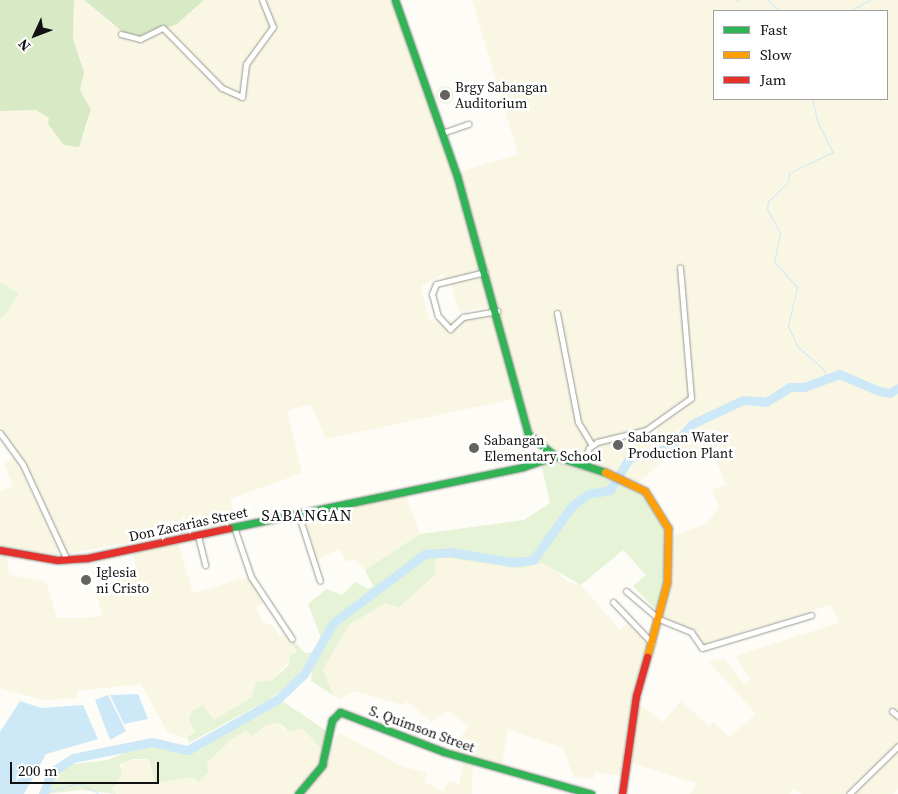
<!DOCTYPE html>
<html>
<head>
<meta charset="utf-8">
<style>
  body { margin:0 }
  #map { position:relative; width:898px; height:794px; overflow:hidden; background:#fdfcf7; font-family:"Source Serif 4",serif }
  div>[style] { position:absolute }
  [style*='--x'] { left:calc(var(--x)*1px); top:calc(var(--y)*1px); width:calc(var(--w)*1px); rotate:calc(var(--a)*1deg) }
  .farmland>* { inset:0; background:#f9f7e4 }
  .green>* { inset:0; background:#e7f3d7 }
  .forest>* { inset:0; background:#d8eac5 }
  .pitch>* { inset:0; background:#f0f6e1 }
  .round { border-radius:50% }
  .water>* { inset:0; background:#cde8f7 }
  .stream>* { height:1px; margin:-0.5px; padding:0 0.5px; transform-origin:0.5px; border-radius:0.5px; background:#cde8f7 }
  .river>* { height:9px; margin:-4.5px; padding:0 4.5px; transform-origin:4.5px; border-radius:4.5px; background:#cde8f7 }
  .roads { filter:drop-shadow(0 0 1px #979795) drop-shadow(0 0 1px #979795) }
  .street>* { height:5px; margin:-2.5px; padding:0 2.5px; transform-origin:2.5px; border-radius:2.5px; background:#fffffe }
  .fast>* { height:7px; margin:-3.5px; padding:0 3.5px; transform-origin:3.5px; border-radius:3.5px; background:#30b455 }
  .slow>* { height:7px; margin:-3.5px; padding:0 3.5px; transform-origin:3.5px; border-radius:3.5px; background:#ff9f0a }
  .jam>* { height:7px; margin:-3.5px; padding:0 3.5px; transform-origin:3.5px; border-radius:3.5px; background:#e5322d }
  .dots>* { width:14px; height:14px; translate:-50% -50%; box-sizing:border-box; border:2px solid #fff; border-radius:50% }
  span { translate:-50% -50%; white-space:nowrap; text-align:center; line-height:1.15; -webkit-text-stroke:5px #fff; paint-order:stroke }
  .poi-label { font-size:14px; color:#111 }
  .left { translate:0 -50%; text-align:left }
  .street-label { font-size:14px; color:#111 }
  .quarter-label { font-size:16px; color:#111; letter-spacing:1px }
  .legend { position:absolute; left:713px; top:10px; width:175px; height:90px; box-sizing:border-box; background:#fff; border:1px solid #a0a0a0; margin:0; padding:6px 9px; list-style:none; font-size:15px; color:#111 }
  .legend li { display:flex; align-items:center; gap:10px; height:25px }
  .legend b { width:25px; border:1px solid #a0a0a0 }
  .north { position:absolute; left:10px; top:10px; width:50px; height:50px; -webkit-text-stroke:4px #fff; paint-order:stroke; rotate:227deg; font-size:14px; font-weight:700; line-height:20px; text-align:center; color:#111 }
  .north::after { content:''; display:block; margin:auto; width:18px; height:22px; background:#111; clip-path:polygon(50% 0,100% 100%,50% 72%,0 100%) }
  .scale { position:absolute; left:10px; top:762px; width:149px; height:22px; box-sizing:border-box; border:2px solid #111; border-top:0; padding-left:6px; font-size:15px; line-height:18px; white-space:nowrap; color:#111; -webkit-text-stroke:4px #fff; paint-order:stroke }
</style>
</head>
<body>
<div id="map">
  <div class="farmland">
    <div style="clip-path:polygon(74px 0,84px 0,111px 24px,131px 31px,188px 15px,204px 0,394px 0,436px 114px,494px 306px,459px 312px,450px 281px,445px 282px,443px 274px,421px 286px,429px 319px,442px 323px,494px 309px,518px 398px,326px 439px,311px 404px,287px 411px,302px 473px,230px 499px,236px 523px,66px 554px,21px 457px,0 429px,0 318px,19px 294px,0 282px,0 111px,36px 110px,49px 118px,58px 138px,83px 139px,91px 113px,80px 90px,83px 67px,73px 39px)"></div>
    <div style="clip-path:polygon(evenodd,472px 0,898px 0,898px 788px,893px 794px,802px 794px,794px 789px,789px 794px,690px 794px,696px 783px,628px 762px,636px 702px,663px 722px,681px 701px,709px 726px,713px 722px,729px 737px,756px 714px,709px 662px,724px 659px,744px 684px,751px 679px,735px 656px,839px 623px,831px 605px,701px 645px,693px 632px,659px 620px,669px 579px,671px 536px,706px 524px,719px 507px,712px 489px,726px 485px,716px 460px,666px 458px,638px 483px,556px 454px,531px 432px,459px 172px,518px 154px,472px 0,714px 11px,887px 11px,887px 99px,714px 99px,714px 11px)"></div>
    <div style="clip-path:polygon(14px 457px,60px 552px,58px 554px,0 546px,0 491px,13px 486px,4px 464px)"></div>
    <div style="clip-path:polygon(405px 492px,420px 534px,365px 570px,355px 559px,347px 562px,340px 549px,316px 560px,303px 512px)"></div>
    <div style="clip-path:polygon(177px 539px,193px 593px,252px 576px,267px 600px,256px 608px,263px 623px,272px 624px,280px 636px,286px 633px,297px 652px,272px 680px,256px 682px,252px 697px,214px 720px,189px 720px,195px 732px,185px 738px,168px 733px,141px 684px,77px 691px,78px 698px,43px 700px,0 688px,0 551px,6px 551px,9px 575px,46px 581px,57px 618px,81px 618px,102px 616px,97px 595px,119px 590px,116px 578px,137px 574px,132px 548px)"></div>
    <div style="clip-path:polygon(442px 557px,519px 569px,543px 563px,552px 566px,567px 581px,581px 585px,620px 630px,630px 621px,651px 642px,622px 776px,595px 772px,593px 779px,573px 776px,563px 748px,508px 730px,501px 766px,451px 753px,468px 726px,448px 710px,431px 722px,407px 701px,402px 705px,354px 691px,340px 699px,333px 695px,323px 669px,350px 624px,386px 603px,398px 608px,434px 575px,435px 560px)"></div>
    <div style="clip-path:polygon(279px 723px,284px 729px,302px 728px,326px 754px,294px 794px,116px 794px,112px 789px,124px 761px,149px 759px,155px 783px,193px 777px,231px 740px,245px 731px,253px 736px,266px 725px)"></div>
    <div style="clip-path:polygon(338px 732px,402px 766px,427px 773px,424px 782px,443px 791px,448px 781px,459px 784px,464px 760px,473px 762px,472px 794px,301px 794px,324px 770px)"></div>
  </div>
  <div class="green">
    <div style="clip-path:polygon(0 282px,19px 294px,2px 319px,0 318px)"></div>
    <div style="clip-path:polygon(560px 456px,615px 475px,660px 505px,669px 553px,659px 613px,633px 586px,646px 575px,623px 550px,581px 585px,543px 563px,519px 569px,442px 557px,435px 560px,435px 575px,398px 608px,386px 603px,350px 624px,323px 669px,333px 695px,311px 681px,313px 654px,294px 680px,270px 699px,189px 743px,187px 737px,195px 732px,189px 720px,191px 712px,203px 705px,214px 720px,252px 697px,256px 682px,272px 680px,289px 665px,290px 655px,297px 652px,286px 633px,305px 653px,314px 652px,321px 638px,308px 604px,327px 589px,342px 595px,355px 582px,369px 589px,373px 586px,365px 570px,420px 534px,524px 520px,550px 503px,541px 463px)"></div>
    <div style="clip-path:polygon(284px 702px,332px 735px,326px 754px,302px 728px,290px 732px,279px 723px,266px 725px,253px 736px,245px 731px,231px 740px,207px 763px,208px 773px,198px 782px,193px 777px,155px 783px,149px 759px,133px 759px,120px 764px,122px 775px,112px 789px,116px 794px,81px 790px,46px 794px,56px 772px,66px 765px,108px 760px,152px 741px,179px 752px,200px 750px,233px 726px)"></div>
  </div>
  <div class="forest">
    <div style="clip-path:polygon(0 0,74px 0,73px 39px,84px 72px,80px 90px,91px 110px,79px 147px,64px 145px,48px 124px,49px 118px,36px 110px,0 111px)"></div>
    <div style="clip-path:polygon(84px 0,204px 0,177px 24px,142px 37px,124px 33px)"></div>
  </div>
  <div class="pitch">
    <div class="round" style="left:436px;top:86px;width:18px;height:18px"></div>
  </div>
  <div class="water">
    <div style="clip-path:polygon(138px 694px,148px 719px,124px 724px,110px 695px)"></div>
    <div style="clip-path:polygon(108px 695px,126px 731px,110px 740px,95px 700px)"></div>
    <div style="clip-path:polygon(20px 701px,41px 708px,83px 705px,98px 739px,46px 754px,24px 794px,0 794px,0 732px)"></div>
  </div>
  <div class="stream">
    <div style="--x:768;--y:0;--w:16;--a:43"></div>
    <div style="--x:736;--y:1;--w:2;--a:-27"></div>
    <div style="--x:850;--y:11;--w:23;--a:-29"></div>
    <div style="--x:812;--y:99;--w:25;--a:76"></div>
    <div style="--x:818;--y:123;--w:33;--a:63"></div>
    <div style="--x:833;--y:152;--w:49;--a:154.5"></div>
    <div style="--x:789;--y:173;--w:9;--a:96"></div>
    <div style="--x:788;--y:182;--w:28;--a:136"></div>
    <div style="--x:768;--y:201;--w:8;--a:97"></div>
    <div style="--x:767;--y:209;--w:26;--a:61"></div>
    <div style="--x:780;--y:232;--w:31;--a:101"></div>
    <div style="--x:774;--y:262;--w:34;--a:47"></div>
    <div style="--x:797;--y:287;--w:40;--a:103"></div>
    <div style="--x:788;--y:326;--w:23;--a:65"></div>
    <div style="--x:798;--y:347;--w:33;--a:41"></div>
    <div style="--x:823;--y:369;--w:7;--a:63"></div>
    <div style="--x:826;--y:375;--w:9;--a:126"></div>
    <div style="--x:44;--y:793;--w:37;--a:-16"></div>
    <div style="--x:80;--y:783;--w:22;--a:30"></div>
  </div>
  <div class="river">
    <div style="--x:43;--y:794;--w:24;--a:-68"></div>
    <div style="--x:52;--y:772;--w:25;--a:-34"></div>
    <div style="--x:73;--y:758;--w:81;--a:-11.4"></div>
    <div style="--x:152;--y:742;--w:37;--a:13"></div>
    <div style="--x:188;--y:750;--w:103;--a:-29.5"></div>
    <div style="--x:278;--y:699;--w:36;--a:-44"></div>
    <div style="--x:304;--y:674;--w:59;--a:-60.4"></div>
    <div style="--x:333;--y:623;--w:115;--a:-36.9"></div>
    <div style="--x:425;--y:554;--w:26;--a:-4"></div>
    <div style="--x:451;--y:552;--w:63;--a:9.2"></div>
    <div style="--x:513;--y:562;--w:20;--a:-6"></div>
    <div style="--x:533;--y:560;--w:67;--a:-54.2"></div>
    <div style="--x:572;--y:506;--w:20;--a:-37"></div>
    <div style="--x:588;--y:494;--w:22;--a:-10"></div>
    <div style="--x:610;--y:490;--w:37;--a:-59"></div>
    <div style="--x:629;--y:458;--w:42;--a:-13.7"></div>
    <div style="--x:670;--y:448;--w:33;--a:-47"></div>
    <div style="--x:692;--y:424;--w:56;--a:-25.2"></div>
    <div style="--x:743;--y:400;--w:23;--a:5"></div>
    <div style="--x:766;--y:402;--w:28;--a:-32"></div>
    <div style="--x:790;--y:387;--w:14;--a:0"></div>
    <div style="--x:804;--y:387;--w:37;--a:-20"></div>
    <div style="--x:839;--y:374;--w:43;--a:23"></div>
    <div style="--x:879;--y:391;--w:11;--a:10"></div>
    <div style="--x:890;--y:393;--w:9;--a:-32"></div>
  </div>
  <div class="roads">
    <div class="street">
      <div style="--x:121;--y:34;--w:20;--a:15"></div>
      <div style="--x:140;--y:39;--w:25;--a:-26"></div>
      <div style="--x:163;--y:28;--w:84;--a:45.5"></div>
      <div style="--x:222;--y:88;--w:22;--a:24"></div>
      <div style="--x:242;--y:97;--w:33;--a:-83"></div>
      <div style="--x:246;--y:64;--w:46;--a:-53.9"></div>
      <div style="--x:273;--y:27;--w:29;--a:-112"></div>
      <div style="--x:442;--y:133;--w:28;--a:-19"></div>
      <div style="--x:485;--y:272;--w:50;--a:166.2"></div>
      <div style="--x:436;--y:284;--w:11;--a:112"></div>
      <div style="--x:432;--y:294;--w:23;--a:75"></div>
      <div style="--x:438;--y:316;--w:18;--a:47"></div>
      <div style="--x:450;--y:329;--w:18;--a:-43"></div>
      <div style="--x:463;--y:317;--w:35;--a:-10"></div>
      <div style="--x:557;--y:313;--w:111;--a:79.1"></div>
      <div style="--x:578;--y:422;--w:27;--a:59"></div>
      <div style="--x:0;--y:433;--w:39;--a:54"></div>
      <div style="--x:23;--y:465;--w:105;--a:65.1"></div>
      <div style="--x:582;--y:466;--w:19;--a:-69"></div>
      <div style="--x:589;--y:448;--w:10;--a:-37"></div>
      <div style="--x:597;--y:442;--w:50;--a:-13.8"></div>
      <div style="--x:646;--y:430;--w:55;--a:-35.4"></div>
      <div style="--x:691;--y:398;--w:131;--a:-94.8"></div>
      <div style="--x:298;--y:513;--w:71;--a:72.1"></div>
      <div style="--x:234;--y:527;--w:53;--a:71.2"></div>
      <div style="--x:251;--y:577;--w:74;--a:56.5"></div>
      <div style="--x:198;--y:536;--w:30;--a:76"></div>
      <div style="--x:626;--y:591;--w:43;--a:40.3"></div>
      <div style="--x:659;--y:619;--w:35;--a:22"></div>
      <div style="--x:691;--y:632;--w:19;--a:55"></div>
      <div style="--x:702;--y:648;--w:114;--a:-16.8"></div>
      <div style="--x:613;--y:602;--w:57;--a:46.4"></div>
      <div style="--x:892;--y:711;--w:8;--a:40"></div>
      <div style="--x:849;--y:794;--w:69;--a:-44.4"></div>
    </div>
    <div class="fast">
      <div style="--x:395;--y:0;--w:187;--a:70.6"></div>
      <div style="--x:457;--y:176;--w:268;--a:74.6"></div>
      <div style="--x:528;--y:434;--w:35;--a:39"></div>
      <div style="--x:555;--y:456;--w:52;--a:17.7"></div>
      <div style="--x:229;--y:528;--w:300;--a:-11.7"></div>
      <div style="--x:523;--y:467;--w:34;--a:-19"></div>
      <div style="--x:298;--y:794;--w:38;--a:-50"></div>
      <div style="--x:322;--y:765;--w:46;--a:-77.5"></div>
      <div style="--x:332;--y:720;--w:11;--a:-45"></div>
      <div style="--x:340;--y:712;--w:111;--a:21"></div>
      <div style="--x:444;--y:752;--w:153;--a:15.9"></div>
    </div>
    <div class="slow">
      <div style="--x:605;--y:472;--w:44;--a:25.4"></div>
      <div style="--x:645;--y:491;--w:44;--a:58.1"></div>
      <div style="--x:668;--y:528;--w:54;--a:91.1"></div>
      <div style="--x:667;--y:582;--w:78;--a:104.9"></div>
    </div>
    <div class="jam">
      <div style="--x:0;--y:550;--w:58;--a:10"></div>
      <div style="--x:57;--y:560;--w:30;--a:-4"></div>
      <div style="--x:87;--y:558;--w:145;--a:-11.9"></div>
      <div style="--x:622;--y:794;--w:99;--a:-81.9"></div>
      <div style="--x:636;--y:696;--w:41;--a:-74.2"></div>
    </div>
  </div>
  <div class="dots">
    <div style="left:445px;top:95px;background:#646362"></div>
    <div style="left:618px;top:445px;background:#646362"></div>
    <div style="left:474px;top:448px;background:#646362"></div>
    <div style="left:86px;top:580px;background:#646362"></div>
  </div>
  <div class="poi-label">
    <span class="left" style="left:455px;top:95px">Brgy Sabangan<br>Auditorium</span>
    <span class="left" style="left:628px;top:445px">Sabangan Water<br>Production Plant</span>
    <span class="left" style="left:484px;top:448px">Sabangan<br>Elementary School</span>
    <span class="left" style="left:96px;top:580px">Iglesia<br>ni Cristo</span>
  </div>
  <div class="street-label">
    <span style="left:188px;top:524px;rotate:-12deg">Don Zacarias Street</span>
    <span style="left:422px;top:729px;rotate:20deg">S. Quimson Street</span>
  </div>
  <div class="quarter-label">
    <span style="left:307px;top:515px">SABANGAN</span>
  </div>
  <ul class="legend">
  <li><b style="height:6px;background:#30b455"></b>Fast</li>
  <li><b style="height:6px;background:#ff9f0a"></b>Slow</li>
  <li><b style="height:6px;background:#e5322d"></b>Jam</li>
  </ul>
  <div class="north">N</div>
  <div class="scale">200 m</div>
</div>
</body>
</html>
